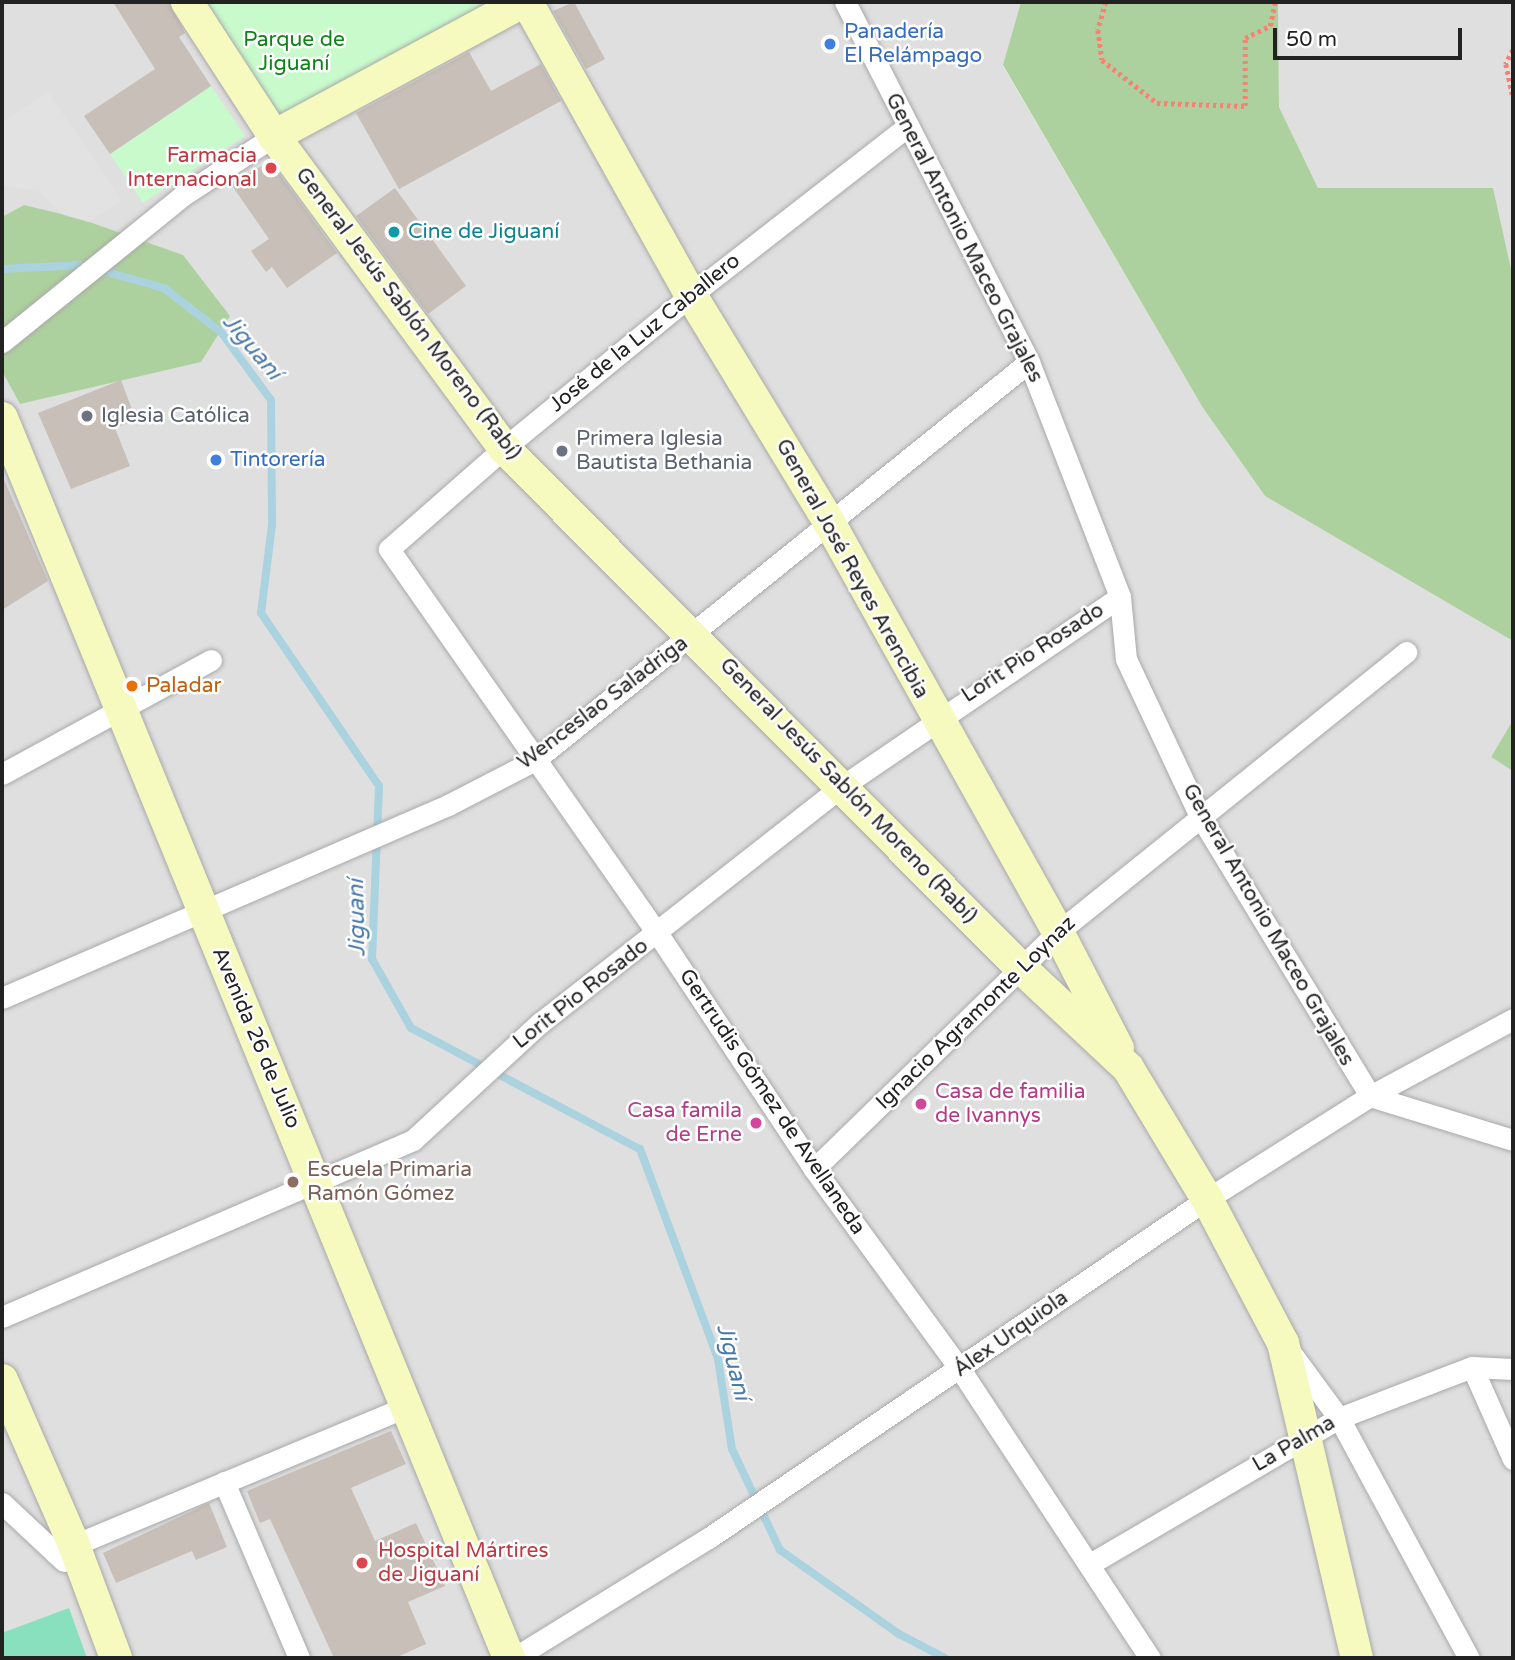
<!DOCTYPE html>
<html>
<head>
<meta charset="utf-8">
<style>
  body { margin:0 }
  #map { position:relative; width:1515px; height:1660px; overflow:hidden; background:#f2efe9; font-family:"Varela Round",sans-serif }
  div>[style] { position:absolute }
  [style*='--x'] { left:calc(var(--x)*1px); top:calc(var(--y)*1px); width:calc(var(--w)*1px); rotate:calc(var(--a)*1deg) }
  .residential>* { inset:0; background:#e0dfdf }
  .forest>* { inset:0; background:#add19e }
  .park>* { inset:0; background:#c8facc }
  .pitch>* { inset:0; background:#88e0be }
  .parking>* { inset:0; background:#e2e2e2 }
  .stream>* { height:8px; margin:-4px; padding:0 4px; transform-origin:4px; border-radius:4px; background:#aad3df }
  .building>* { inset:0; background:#c7bfb8 }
  .path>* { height:4.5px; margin-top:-2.25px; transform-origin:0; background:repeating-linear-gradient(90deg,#fa8072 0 3.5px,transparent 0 7px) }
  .roads { filter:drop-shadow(0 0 2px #a9a9a9) drop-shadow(0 0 2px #a9a9a9) }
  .street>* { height:21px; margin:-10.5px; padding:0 10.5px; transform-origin:10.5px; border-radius:10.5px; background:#fff }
  .secondary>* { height:32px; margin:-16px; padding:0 16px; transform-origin:16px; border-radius:16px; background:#f7fabf }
  .dots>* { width:19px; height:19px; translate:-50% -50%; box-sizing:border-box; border:4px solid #fff; border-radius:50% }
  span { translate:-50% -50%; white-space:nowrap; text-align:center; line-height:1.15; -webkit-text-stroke:5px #fff; paint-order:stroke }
  .shop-label { font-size:21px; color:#366cbe }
  .left { translate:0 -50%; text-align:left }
  .park-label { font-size:21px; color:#0c8416 }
  .health-label { font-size:21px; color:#be3a42 }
  .right { translate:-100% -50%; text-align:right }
  .culture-label { font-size:21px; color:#0d838f }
  .street-label { font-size:21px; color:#222 }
  .worship-label { font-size:21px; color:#5b616d }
  .food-label { font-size:21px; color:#c56008 }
  .hotel-label { font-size:21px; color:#b23c85 }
  .education-label { font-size:21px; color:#785e54 }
  .water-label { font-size:23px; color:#4a7aab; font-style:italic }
  .frame { position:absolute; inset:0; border:4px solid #222; pointer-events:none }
  .scale { position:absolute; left:1273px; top:28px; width:189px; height:32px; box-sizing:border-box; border:4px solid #222; border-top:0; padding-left:9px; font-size:21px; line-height:24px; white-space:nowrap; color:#222; -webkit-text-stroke:5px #fff; paint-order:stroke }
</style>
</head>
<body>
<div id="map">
  <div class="residential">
    <div style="clip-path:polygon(2px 2px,1021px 2px,1003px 66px,1203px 408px,1265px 496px,1513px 641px,1513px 720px,1491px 757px,1513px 771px,1513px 1658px,2px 1658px)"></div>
    <div style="clip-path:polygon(1278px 2px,1513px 2px,1513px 278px,1492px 188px,1318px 188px,1279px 107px)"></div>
  </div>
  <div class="forest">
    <div style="clip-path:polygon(1021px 2px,1278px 2px,1279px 107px,1318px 188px,1493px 188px,1513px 278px,1513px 641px,1265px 496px,1203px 408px,1003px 65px)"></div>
    <div style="clip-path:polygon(24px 205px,78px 218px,183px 255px,230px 316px,201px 362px,20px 404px,2px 371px,2px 217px)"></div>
    <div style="clip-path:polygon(1513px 720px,1513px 771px,1491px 757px)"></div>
  </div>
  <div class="park">
    <div style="clip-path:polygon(203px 2px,491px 2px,275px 118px)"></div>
    <div style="clip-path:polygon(211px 86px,245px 136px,143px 203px,110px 154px)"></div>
  </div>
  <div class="pitch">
    <div style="clip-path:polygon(69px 1608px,87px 1658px,2px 1658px,2px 1633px)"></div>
  </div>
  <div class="parking">
    <div style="clip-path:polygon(48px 92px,122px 200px,89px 222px,64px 215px,39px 192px,2px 185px,2px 123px)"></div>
  </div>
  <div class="stream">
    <div style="--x:2;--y:269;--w:80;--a:-2.9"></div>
    <div style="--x:82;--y:265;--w:85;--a:15.7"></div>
    <div style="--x:164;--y:288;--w:72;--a:37.7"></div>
    <div style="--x:221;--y:332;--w:84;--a:53.7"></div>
    <div style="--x:271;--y:400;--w:125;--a:89.5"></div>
    <div style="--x:272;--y:525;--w:89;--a:97.1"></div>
    <div style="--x:261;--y:613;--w:209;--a:55.7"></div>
    <div style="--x:379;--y:786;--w:173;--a:92.3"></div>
    <div style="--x:372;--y:959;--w:79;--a:60.5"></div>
    <div style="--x:411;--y:1028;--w:259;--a:27.9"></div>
    <div style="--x:640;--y:1149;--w:224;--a:69.6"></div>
    <div style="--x:718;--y:1359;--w:91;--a:81.2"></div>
    <div style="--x:732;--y:1449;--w:112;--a:64.6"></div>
    <div style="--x:780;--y:1550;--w:146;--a:35.2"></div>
    <div style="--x:899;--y:1634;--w:52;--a:27.6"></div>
  </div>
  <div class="building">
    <div style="clip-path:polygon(113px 2px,169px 2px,185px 33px,179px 37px,211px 86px,110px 154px,84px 116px,155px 69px)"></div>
    <div style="clip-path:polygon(574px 2px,605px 59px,586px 69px,553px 11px)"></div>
    <div style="clip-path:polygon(469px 52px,491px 91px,541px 64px,561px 101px,399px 189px,356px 113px)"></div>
    <div style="clip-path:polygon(270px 161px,337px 253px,287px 288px,272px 267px,266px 272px,251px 251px,269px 239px,231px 184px)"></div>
    <div style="clip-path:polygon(395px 188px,466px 286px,428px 314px,356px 216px)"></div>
    <div style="clip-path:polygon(121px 380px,136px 420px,115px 428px,130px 466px,71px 489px,38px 413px)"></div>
    <div style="clip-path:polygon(2px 475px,48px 581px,2px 610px)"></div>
    <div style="clip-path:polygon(391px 1431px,406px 1464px,351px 1488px,375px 1541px,416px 1523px,445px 1586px,408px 1602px,426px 1644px,395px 1658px,334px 1658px,270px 1519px,260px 1523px,247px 1491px)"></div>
    <div style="clip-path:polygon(209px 1503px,227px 1547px,196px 1560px,192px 1551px,116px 1583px,103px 1553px)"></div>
  </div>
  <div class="path">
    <div style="--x:1106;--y:2;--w:29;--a:106"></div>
    <div style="--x:1098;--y:30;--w:30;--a:82"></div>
    <div style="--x:1102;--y:60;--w:70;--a:38"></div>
    <div style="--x:1157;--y:103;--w:88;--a:2"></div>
    <div style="--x:1245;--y:106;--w:68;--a:-90"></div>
    <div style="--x:1245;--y:38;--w:28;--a:-26"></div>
    <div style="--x:1270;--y:26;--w:25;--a:-78"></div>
    <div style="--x:1513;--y:50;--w:16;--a:117"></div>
    <div style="--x:1506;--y:64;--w:35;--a:78"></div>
  </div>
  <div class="roads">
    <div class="street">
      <div style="--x:845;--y:2;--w:404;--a:62.9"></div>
      <div style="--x:1029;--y:362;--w:252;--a:68.8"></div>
      <div style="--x:1120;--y:597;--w:62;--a:84.5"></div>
      <div style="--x:1126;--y:659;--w:174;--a:64.8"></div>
      <div style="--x:1200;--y:816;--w:328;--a:58.7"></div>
      <div style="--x:1370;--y:1096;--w:150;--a:17.1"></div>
      <div style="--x:908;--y:126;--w:275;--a:142.1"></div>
      <div style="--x:691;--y:295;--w:242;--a:140.7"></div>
      <div style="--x:504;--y:448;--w:153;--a:138.7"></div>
      <div style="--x:389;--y:549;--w:470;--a:55.1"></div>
      <div style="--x:658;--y:934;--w:282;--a:56.4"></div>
      <div style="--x:814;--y:1169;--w:248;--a:53.9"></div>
      <div style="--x:960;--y:1369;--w:346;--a:56.7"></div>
      <div style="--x:2;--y:342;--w:232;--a:-39"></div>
      <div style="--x:182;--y:196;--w:110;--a:-33.1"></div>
      <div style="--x:2;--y:774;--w:238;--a:-28.6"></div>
      <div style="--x:2;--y:998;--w:486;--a:-23.4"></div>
      <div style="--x:448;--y:805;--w:98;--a:-27.3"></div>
      <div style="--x:535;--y:760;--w:634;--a:-38.86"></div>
      <div style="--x:814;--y:1169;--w:340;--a:-44.2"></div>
      <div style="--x:1058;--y:932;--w:447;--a:-38.8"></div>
      <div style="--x:2;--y:1317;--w:447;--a:-23.3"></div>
      <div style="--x:413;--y:1140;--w:173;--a:-42.7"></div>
      <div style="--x:540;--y:1023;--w:386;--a:-38.1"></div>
      <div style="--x:844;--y:785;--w:334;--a:-34.3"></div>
      <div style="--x:1291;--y:1353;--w:81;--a:53.6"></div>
      <div style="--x:1339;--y:1418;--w:273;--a:61.6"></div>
      <div style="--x:1472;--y:1367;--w:101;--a:66"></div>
      <div style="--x:224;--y:1482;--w:191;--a:66.9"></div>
      <div style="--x:2;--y:1503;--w:85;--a:43.1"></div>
      <div style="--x:55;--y:1553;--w:383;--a:-22.6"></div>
      <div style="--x:1090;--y:1564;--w:289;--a:-30.4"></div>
      <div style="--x:1339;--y:1418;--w:142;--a:-21"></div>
      <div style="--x:1472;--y:1367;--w:41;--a:2.8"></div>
      <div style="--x:514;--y:1658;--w:230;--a:-31.7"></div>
      <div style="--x:710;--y:1537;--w:601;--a:-34.22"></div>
      <div style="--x:1207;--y:1199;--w:193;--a:-32.3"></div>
      <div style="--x:1370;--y:1096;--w:162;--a:-28.3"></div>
    </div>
    <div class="secondary">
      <div style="--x:187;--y:2;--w:160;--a:57"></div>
      <div style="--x:274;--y:136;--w:388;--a:53.6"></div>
      <div style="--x:504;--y:448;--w:730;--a:45.17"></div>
      <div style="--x:1019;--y:966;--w:149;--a:43.1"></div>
      <div style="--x:1128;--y:1068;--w:153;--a:58.9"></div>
      <div style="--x:1207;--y:1199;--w:163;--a:62.2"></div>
      <div style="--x:1283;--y:1343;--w:324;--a:76.8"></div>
      <div style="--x:527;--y:2;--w:336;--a:60.8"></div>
      <div style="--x:691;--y:295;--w:266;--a:58.7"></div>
      <div style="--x:829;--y:522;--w:470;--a:60.8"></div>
      <div style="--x:1058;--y:932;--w:131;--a:62.7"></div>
      <div style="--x:274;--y:136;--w:283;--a:-28.3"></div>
      <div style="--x:2;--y:418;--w:1340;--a:67.76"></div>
      <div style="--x:2;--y:1380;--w:180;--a:66.4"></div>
      <div style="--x:74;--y:1545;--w:121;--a:69.6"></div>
    </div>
  </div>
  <div class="dots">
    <div style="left:830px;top:44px;background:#3f7fe0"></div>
    <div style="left:271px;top:168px;background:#e0444e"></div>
    <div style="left:394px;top:232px;background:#0f9aa8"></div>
    <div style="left:87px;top:416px;background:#6b7280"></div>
    <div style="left:562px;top:451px;background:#6b7280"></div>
    <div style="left:216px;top:460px;background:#3f7fe0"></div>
    <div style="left:132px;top:686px;background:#e8710a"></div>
    <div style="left:921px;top:1104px;background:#d1479c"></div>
    <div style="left:756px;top:1123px;background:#d1479c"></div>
    <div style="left:293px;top:1182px;background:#8d6e63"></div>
    <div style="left:362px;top:1563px;background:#e0444e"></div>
  </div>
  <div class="shop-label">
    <span class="left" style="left:844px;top:44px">Panadería<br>El Relámpago</span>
    <span class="left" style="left:230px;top:460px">Tintorería</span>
  </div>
  <div class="park-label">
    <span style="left:294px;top:52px">Parque de<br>Jiguaní</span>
  </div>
  <div class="health-label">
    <span class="right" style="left:257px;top:168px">Farmacia<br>Internacional</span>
    <span class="left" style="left:378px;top:1563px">Hospital Mártires<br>de Jiguaní</span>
  </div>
  <div class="culture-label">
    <span class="left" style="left:408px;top:232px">Cine de Jiguaní</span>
  </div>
  <div class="street-label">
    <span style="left:964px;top:238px;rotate:63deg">General Antonio Maceo Grajales</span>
    <span style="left:408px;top:314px;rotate:53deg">General Jesús Sablón Moreno (Rabí)</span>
    <span style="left:645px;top:333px;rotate:-39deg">José de la Luz Caballero</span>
    <span style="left:852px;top:569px;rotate:61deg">General José Reyes Arencibia</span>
    <span style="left:1033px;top:653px;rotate:-33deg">Lorit Pio Rosado</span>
    <span style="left:603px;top:703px;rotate:-37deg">Wenceslao Saladriga</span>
    <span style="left:848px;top:791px;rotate:46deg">General Jesús Sablón Moreno (Rabí)</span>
    <span style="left:1268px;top:925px;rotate:60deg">General Antonio Maceo Grajales</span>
    <span style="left:581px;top:994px;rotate:-38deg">Lorit Pio Rosado</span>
    <span style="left:976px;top:1013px;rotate:-44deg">Ignacio Agramonte Loynaz</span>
    <span style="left:256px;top:1038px;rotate:67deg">Avenida 26 de Julio</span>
    <span style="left:772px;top:1102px;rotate:56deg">Gertrudis Gómez de Avellaneda</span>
    <span style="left:1011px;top:1334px;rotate:-35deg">Álex Urquiola</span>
    <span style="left:1294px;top:1444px;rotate:-30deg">La Palma</span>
  </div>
  <div class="worship-label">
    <span class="left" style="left:101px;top:416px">Iglesia Católica</span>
    <span class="left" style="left:576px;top:451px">Primera Iglesia<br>Bautista Bethania</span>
  </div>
  <div class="food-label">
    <span class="left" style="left:146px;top:686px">Paladar</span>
  </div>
  <div class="hotel-label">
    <span class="left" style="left:935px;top:1104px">Casa de familia<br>de Ivannys</span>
    <span class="right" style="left:742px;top:1123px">Casa famila<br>de Erne</span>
  </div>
  <div class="education-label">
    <span class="left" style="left:307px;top:1182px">Escuela Primaria<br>Ramón Gómez</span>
  </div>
  <div class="water-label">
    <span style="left:252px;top:347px;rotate:50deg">Jiguaní</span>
    <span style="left:357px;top:918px;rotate:-91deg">Jiguaní</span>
    <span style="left:733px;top:1362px;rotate:76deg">Jiguaní</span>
  </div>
  <div class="frame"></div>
  <div class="scale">50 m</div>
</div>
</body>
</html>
